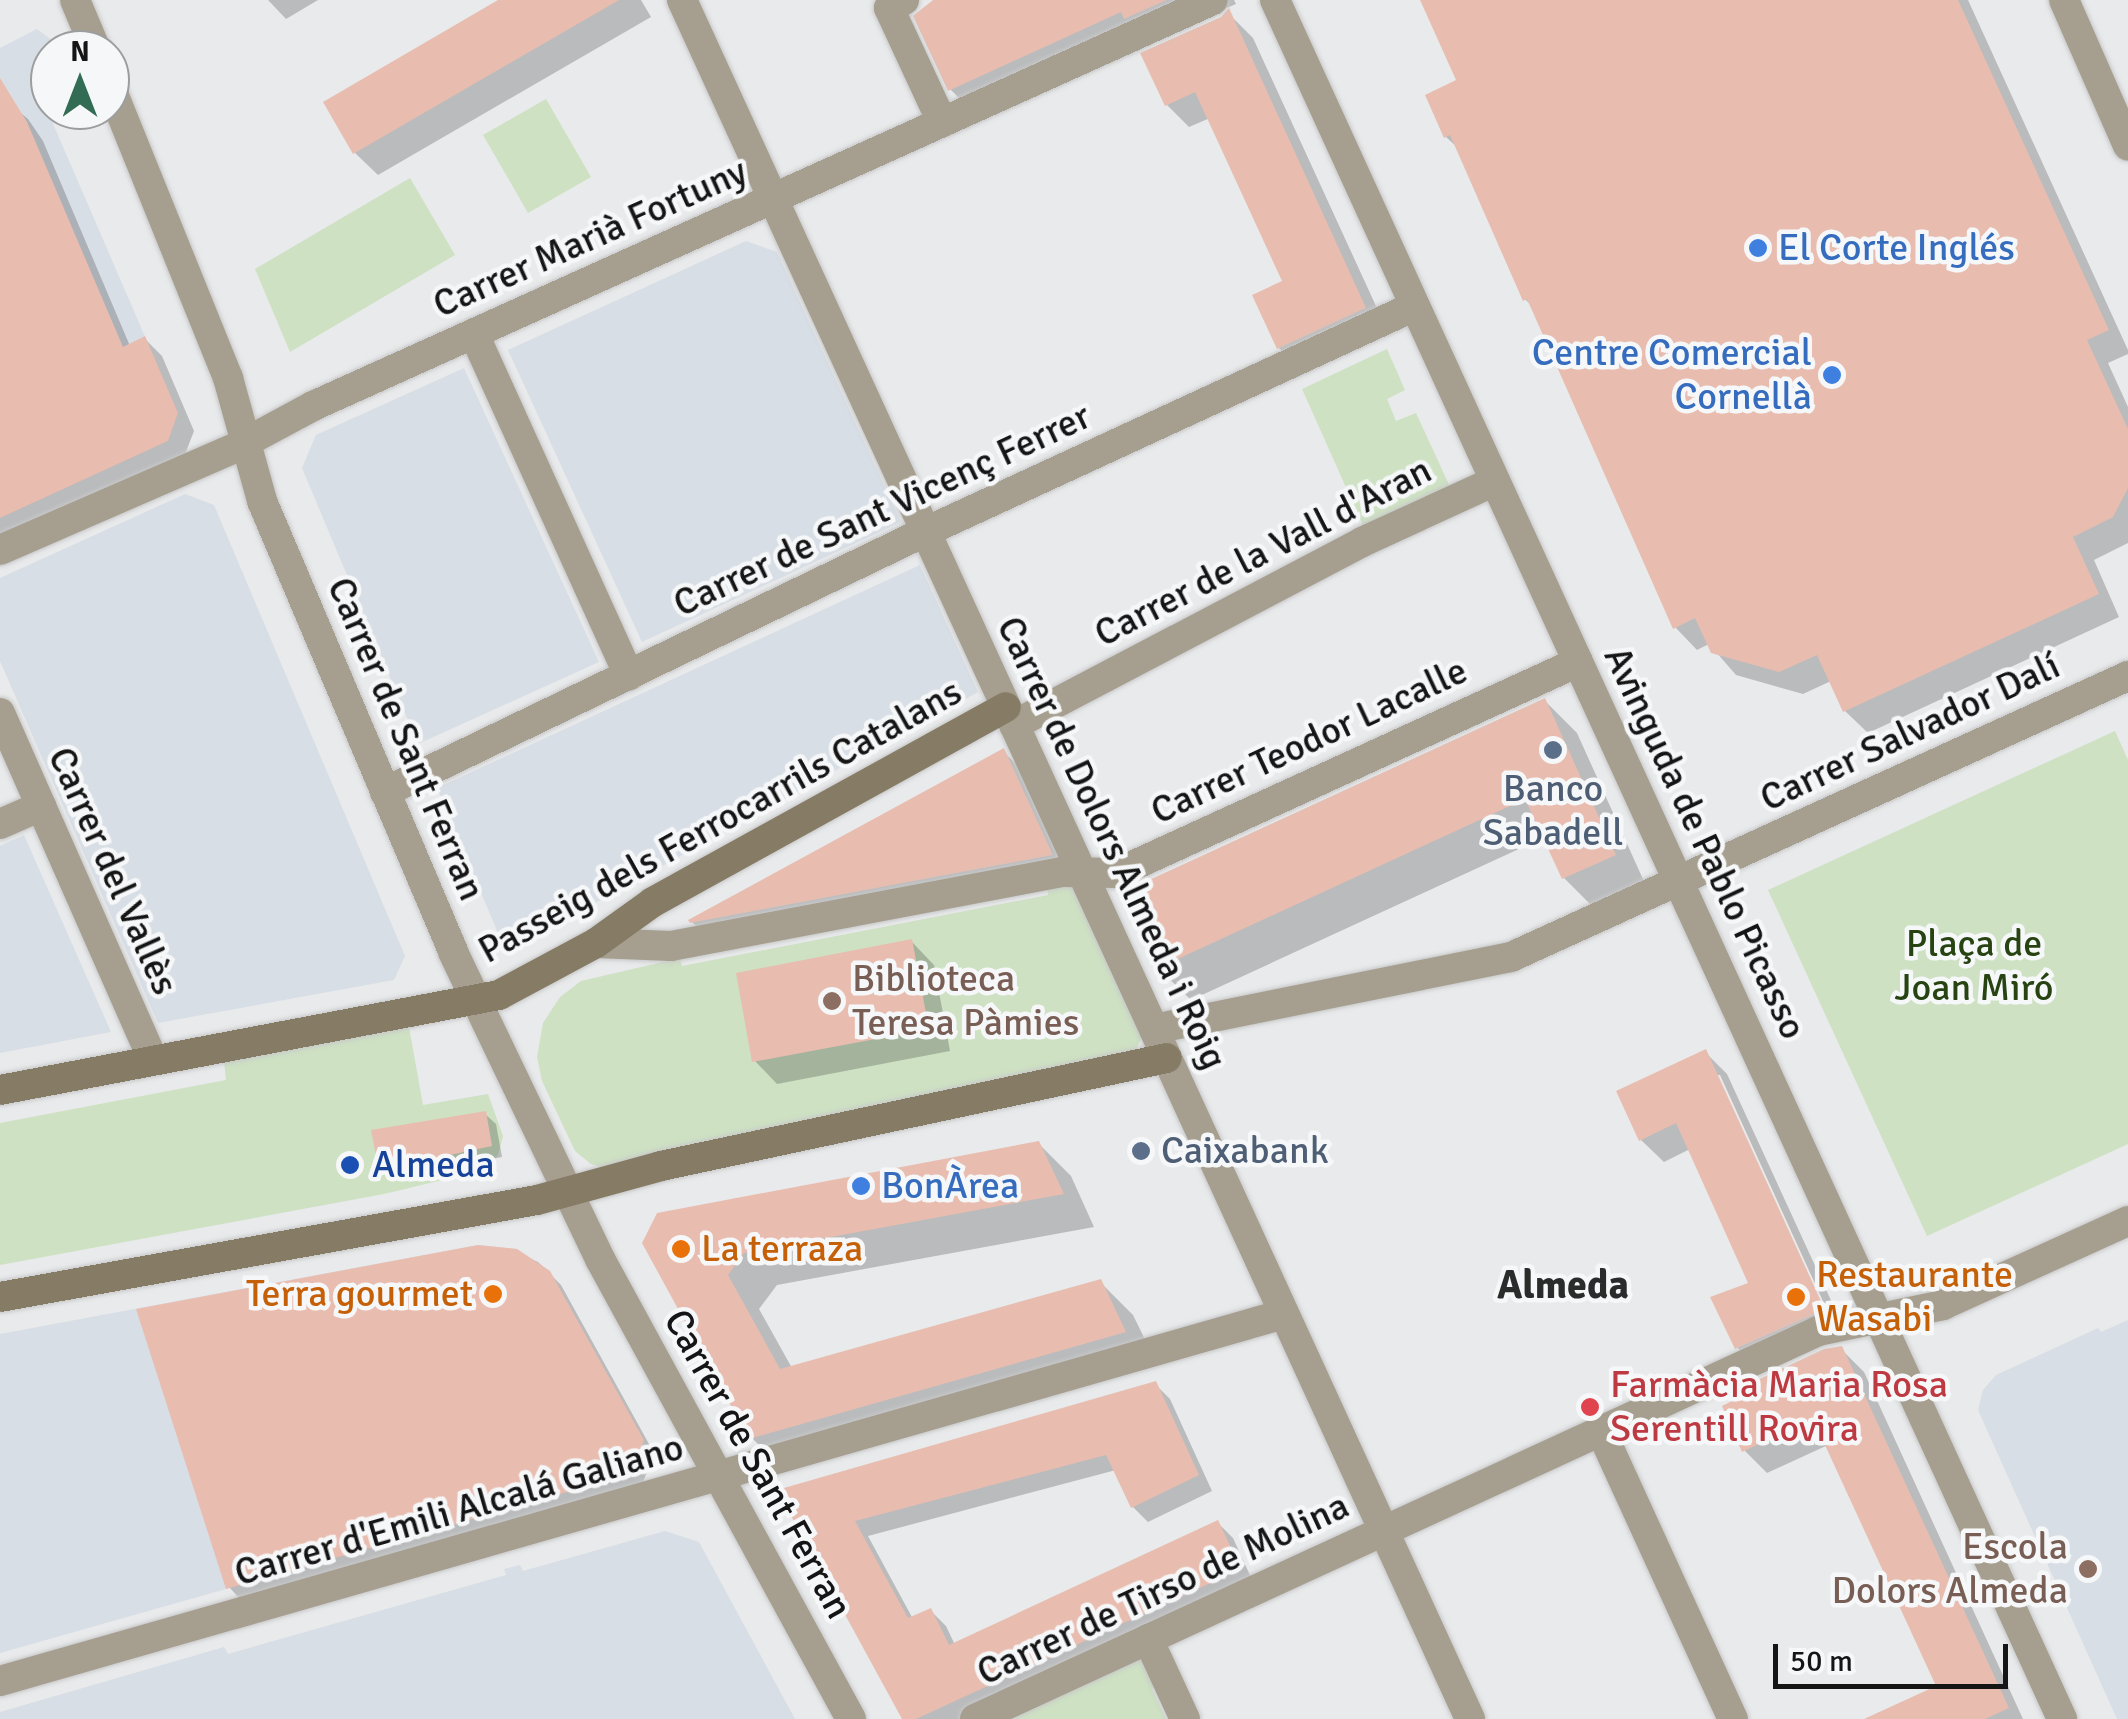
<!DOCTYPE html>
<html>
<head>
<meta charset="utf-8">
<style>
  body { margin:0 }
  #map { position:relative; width:2128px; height:1719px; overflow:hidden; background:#e9eaeb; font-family:Signika,sans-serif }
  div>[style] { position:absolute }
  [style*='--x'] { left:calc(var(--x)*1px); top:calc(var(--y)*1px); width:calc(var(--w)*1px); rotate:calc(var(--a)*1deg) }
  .built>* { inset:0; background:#d8dee5 }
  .green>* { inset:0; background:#cee1c3 }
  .shadow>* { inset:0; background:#0003 }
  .building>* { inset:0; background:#e8bdb0 }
  .roads { filter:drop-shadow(0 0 2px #c7c8c9) drop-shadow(0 0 2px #c7c8c9) }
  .street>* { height:30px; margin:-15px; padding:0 15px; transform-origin:15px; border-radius:15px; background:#a69f8f }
  .secondary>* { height:30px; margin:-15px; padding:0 15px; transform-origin:15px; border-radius:15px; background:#867b64 }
  .dots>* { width:28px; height:28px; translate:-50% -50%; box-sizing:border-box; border:5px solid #f6f7f8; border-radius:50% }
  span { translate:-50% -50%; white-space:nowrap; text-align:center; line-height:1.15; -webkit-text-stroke:9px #f6f7f8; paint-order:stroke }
  .street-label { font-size:38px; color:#151516 }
  .shop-label { font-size:38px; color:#366cbe }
  .left { translate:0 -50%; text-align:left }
  .right { translate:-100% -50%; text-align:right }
  .service-label { font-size:38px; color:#4e5e75 }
  .park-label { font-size:38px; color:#264311 }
  .education-label { font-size:38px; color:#785e54 }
  .transit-label { font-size:38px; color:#164399 }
  .food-label { font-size:38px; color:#c56008 }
  .health-label { font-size:38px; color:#be3a42 }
  .neighbourhood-label { font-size:40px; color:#2a2b2b; font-weight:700 }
  .north { position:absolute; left:30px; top:30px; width:100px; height:100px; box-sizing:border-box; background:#f6f7f8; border:2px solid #9c9d9e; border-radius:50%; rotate:0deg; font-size:28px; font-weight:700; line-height:40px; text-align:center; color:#151516 }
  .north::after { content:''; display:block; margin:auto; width:35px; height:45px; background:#336c55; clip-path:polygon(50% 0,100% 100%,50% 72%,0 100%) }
  .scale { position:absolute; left:1773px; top:1644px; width:235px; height:45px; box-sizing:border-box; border:5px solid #151516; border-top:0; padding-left:12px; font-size:30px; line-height:35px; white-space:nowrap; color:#151516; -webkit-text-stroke:8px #f6f7f8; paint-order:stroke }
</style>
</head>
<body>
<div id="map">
  <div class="built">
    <div style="clip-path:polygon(37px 29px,65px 50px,50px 50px,48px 112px,178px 413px,168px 441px,0 518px,0 48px)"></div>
    <div style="clip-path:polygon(746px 241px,777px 252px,901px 522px,642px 642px,508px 350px)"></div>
    <div style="clip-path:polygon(464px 368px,599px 662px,418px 744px,302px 468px,316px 435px)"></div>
    <div style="clip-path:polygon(185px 494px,214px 505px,405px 956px,394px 980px,158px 1023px,0 661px,0 578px)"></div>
    <div style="clip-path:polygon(920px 565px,978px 692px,506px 952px,437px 788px)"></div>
    <div style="clip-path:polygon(24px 835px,111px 1032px,0 1053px,0 846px)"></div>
    <div style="clip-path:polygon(478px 1245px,517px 1249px,550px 1271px,644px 1440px,631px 1474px,0 1653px,0 1334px)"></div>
    <div style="clip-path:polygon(2128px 1320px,2128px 1719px,2117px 1719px,1978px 1410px,1983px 1390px,1996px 1375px,2098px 1328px,2101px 1332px)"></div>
    <div style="clip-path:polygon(665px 1531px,699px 1542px,795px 1719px,0 1719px,0 1712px,224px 1647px,228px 1654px,506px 1575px,504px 1569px,520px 1565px,523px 1571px)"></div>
  </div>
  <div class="green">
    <div style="clip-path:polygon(546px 99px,591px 177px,528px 213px,483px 135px)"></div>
    <div style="clip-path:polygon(410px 178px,455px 255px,290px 352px,255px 269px)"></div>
    <div style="clip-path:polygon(1387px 349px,1405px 390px,1387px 399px,1396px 421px,1416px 413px,1451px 489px,1365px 530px,1302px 389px)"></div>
    <div style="clip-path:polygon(2115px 731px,2128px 760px,2128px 1144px,1927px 1236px,1768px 890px)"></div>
    <div style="clip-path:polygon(1062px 884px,1075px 887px,1143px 1035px,1135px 1052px,609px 1169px,591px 1164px,575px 1151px,542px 1081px,537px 1057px,543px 1023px,560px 997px,581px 981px,680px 958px,682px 966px,1048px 895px,1047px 886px)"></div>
    <div style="clip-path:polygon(409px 1027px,423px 1105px,488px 1094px,503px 1136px,498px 1155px,484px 1170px,384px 1194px,0 1265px,0 1123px,226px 1080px,224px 1062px)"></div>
    <div style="clip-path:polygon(1133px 1657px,1143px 1659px,1159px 1685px,1152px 1689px,1166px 1719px,993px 1719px)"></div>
  </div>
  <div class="shadow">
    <div style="clip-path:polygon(268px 0,318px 0,286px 19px)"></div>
    <div style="clip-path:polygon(503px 0,641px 0,651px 17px,378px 175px,355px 153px)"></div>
    <div style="clip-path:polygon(938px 0,1234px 0,1236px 4px,973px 112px,950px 89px)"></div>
    <div style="clip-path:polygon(1423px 0,1968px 0,2128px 350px,2128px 354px,2108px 363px,2128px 407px,2128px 543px,2094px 560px,2119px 617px,1868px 733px,1845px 711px,1831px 681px,1803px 694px,1736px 675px,1709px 644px,1697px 650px,1675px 627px,1534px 308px,1525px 299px,1459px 149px,1446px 137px,1459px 81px)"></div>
    <div style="clip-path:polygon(1231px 16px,1253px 38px,1387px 330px,1301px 370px,1279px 348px,1285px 283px,1210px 118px,1189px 127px,1167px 105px)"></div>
    <div style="clip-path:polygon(0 96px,28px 119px,43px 141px,130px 346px,145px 339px,162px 356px,194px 431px,184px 457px,0 542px)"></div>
    <div style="clip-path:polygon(1545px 701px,1577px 733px,1647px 888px,1597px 911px,1564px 878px,1545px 837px,1191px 1000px,1158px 968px)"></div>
    <div style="clip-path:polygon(1003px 751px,1020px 768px,1067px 871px,709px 939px,692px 922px)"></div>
    <div style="clip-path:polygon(912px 942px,934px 965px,950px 1051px,777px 1084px,755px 1061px)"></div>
    <div style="clip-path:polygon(evenodd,1705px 1052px,1727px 1074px,1846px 1333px,1759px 1370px,1737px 1347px,1751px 1284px,1690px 1149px,1664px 1162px,1641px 1140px,1705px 1052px,1715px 1075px,1720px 1075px,1832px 1321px,1828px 1323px,1715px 1075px)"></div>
    <div style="clip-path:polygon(485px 1114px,496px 1124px,502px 1157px,392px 1180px,381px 1169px)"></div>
    <div style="clip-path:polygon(1038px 1143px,1071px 1176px,1094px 1227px,777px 1285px,759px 1309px,792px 1368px,1100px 1282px,1133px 1315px,1157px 1364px,784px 1470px,751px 1437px,645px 1243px)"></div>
    <div style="clip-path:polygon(504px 1248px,538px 1262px,561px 1285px,654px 1453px,642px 1485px,240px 1599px,229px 1587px)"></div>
    <div style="clip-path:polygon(1841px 1349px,1864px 1372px,2023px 1719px,1870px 1719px,1939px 1687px,1828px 1445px,1767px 1473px,1745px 1451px,1725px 1407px)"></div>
    <div style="clip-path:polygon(1155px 1384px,1170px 1399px,1212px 1491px,1148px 1522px,1133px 1507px,1116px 1470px,868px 1536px,913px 1619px,931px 1611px,946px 1626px,955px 1645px,1218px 1523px,1233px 1538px,1254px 1584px,962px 1719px,904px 1719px,781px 1492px)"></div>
  </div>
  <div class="building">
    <div style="clip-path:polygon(498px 0,619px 0,353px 154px,323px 102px)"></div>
    <div style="clip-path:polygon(933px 0,1167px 0,1124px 19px,1121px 12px,948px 91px,913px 16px)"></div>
    <div style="clip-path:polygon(1420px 0,1958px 0,2109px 330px,2087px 340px,2128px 429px,2128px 488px,2113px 517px,2073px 537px,2099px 594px,1843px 712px,1817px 655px,1779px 672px,1711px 653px,1695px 618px,1673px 629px,1527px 299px,1523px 301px,1450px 135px,1444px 138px,1425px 95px,1456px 80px)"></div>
    <div style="clip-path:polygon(1229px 8px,1366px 308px,1277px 349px,1252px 295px,1282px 281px,1195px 92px,1165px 106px,1140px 53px,1221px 17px)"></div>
    <div style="clip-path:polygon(0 78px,27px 122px,123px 347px,145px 336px,178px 413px,168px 441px,0 518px)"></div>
    <div style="clip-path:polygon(1545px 698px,1616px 855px,1562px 879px,1525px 799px,1156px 969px,1121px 893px)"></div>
    <div style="clip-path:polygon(1004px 748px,1053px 855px,690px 923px,688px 920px)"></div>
    <div style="clip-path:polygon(912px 939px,929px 1029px,752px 1062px,736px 973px)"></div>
    <div style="clip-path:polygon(1706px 1049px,1825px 1310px,1735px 1349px,1710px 1297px,1748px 1283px,1676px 1123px,1639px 1141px,1616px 1091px)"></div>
    <div style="clip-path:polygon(486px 1111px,492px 1146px,379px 1170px,371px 1130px)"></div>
    <div style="clip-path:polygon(1039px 1141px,1064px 1194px,744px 1253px,728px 1275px,780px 1369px,1101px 1279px,1126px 1332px,749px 1439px,642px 1243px,657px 1213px)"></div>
    <div style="clip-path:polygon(478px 1245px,517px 1249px,550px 1271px,644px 1440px,631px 1474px,226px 1589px,136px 1309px)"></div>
    <div style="clip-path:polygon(1842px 1346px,2009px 1708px,1985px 1719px,1864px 1719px,1936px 1686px,1813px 1419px,1742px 1452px,1722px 1406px,1754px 1390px,1751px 1383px,1824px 1349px)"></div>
    <div style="clip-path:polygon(1156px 1381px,1199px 1475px,1131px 1508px,1106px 1455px,855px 1521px,908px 1618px,931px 1608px,949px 1645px,1218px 1520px,1241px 1569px,916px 1719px,902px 1719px,777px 1490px)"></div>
  </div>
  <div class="roads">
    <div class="street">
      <div style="--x:75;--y:0;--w:54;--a:67.2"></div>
      <div style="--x:682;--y:0;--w:1891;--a:65.37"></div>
      <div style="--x:904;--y:0;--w:17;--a:152"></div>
      <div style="--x:889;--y:8;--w:126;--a:65.1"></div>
      <div style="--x:1275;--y:0;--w:1891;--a:65.4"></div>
      <div style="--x:2064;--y:0;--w:159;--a:66.3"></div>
      <div style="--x:110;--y:86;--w:315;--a:68"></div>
      <div style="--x:228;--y:378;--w:128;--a:74.5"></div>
      <div style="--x:262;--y:501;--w:490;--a:67"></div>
      <div style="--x:453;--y:952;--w:340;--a:64.4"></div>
      <div style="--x:600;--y:1259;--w:524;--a:61.38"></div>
      <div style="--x:474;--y:334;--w:375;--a:65.6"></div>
      <div style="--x:0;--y:550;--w:256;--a:-23.5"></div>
      <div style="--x:235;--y:448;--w:89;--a:-28.3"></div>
      <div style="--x:313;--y:406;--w:987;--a:-24.28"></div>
      <div style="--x:0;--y:713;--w:379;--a:66.2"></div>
      <div style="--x:1014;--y:725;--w:393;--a:-27.7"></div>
      <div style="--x:1362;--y:542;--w:146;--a:-24.6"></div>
      <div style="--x:385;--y:792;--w:583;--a:-25.73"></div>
      <div style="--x:910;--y:539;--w:556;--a:-24.77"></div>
      <div style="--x:0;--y:824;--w:45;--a:-23.7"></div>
      <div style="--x:596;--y:943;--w:75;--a:2.3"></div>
      <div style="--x:671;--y:946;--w:398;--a:-10.7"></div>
      <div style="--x:1062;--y:872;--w:55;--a:1"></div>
      <div style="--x:1117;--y:873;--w:507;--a:-24.59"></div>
      <div style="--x:1154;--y:1029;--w:364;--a:-11.4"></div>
      <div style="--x:1511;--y:957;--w:678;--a:-24.49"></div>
      <div style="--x:1601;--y:1431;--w:317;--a:65.4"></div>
      <div style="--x:1148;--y:1639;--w:88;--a:65.2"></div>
      <div style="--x:0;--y:1681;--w:1335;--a:-15.95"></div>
      <div style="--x:975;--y:1719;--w:928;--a:-24.71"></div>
      <div style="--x:1818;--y:1331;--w:128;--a:-11.7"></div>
      <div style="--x:1943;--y:1305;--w:203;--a:-24.4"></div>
    </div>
    <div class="secondary">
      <div style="--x:0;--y:1090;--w:508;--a:-10.78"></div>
      <div style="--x:499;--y:995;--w:110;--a:-28.2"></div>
      <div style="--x:596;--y:943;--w:70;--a:-35.7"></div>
      <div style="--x:653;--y:902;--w:403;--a:-28.9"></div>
      <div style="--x:0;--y:1297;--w:546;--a:-10.24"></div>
      <div style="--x:537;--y:1200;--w:129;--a:-15.3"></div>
      <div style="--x:661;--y:1166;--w:517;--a:-12.05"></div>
    </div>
  </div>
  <div class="dots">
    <div style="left:1758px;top:248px;background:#3f7fe0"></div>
    <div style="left:1832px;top:375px;background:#3f7fe0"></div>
    <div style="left:1553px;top:750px;background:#5c6f8a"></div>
    <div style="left:832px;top:1001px;background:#8d6e63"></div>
    <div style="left:1141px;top:1151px;background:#5c6f8a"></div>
    <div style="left:350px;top:1165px;background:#1a4fb4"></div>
    <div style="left:861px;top:1186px;background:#3f7fe0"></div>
    <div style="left:681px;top:1249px;background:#e8710a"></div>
    <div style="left:493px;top:1294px;background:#e8710a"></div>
    <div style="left:1796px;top:1297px;background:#e8710a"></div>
    <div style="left:1590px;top:1407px;background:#e0444e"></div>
    <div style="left:2088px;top:1569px;background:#8d6e63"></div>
  </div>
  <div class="street-label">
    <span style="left:590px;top:238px;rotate:-24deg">Carrer Marià Fortuny</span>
    <span style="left:882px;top:510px;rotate:-25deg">Carrer de Sant Vicenç Ferrer</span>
    <span style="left:1263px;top:552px;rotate:-27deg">Carrer de la Vall d'Aran</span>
    <span style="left:1910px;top:732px;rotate:-25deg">Carrer Salvador Dalí</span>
    <span style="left:406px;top:739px;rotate:67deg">Carrer de Sant Ferran</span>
    <span style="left:1309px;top:741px;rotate:-25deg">Carrer Teodor Lacalle</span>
    <span style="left:720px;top:821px;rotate:-29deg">Passeig dels Ferrocarrils Catalans</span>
    <span style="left:1112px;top:843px;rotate:65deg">Carrer de Dolors Almeda i Roig</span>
    <span style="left:1705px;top:843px;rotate:65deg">Avinguda de Pablo Picasso</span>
    <span style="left:113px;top:871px;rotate:66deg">Carrer del Vallès</span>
    <span style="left:758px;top:1464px;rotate:61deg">Carrer de Sant Ferran</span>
    <span style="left:459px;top:1510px;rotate:-16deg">Carrer d'Emili Alcalá Galiano</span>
    <span style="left:1163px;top:1589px;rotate:-25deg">Carrer de Tirso de Molina</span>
  </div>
  <div class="shop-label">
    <span class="left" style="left:1778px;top:248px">El Corte Inglés</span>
    <span class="right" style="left:1812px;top:375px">Centre Comercial<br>Cornellà</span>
    <span class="left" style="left:881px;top:1186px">BonÀrea</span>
  </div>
  <div class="service-label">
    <span style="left:1553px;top:811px">Banco<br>Sabadell</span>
    <span class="left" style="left:1161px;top:1151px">Caixabank</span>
  </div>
  <div class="park-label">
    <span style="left:1974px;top:966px">Plaça de<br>Joan Miró</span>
  </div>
  <div class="education-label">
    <span class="left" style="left:852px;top:1001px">Biblioteca<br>Teresa Pàmies</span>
    <span class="right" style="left:2068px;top:1569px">Escola<br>Dolors Almeda</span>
  </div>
  <div class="transit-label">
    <span class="left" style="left:372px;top:1165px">Almeda</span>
  </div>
  <div class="food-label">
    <span class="left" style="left:701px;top:1249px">La terraza</span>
    <span class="left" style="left:1816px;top:1297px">Restaurante<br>Wasabi</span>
    <span class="right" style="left:473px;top:1294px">Terra gourmet</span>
  </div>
  <div class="health-label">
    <span class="left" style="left:1610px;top:1407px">Farmàcia Maria Rosa<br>Serentill Rovira</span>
  </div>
  <div class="neighbourhood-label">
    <span style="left:1563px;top:1285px">Almeda</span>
  </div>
  <div class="north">N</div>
  <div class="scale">50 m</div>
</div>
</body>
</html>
